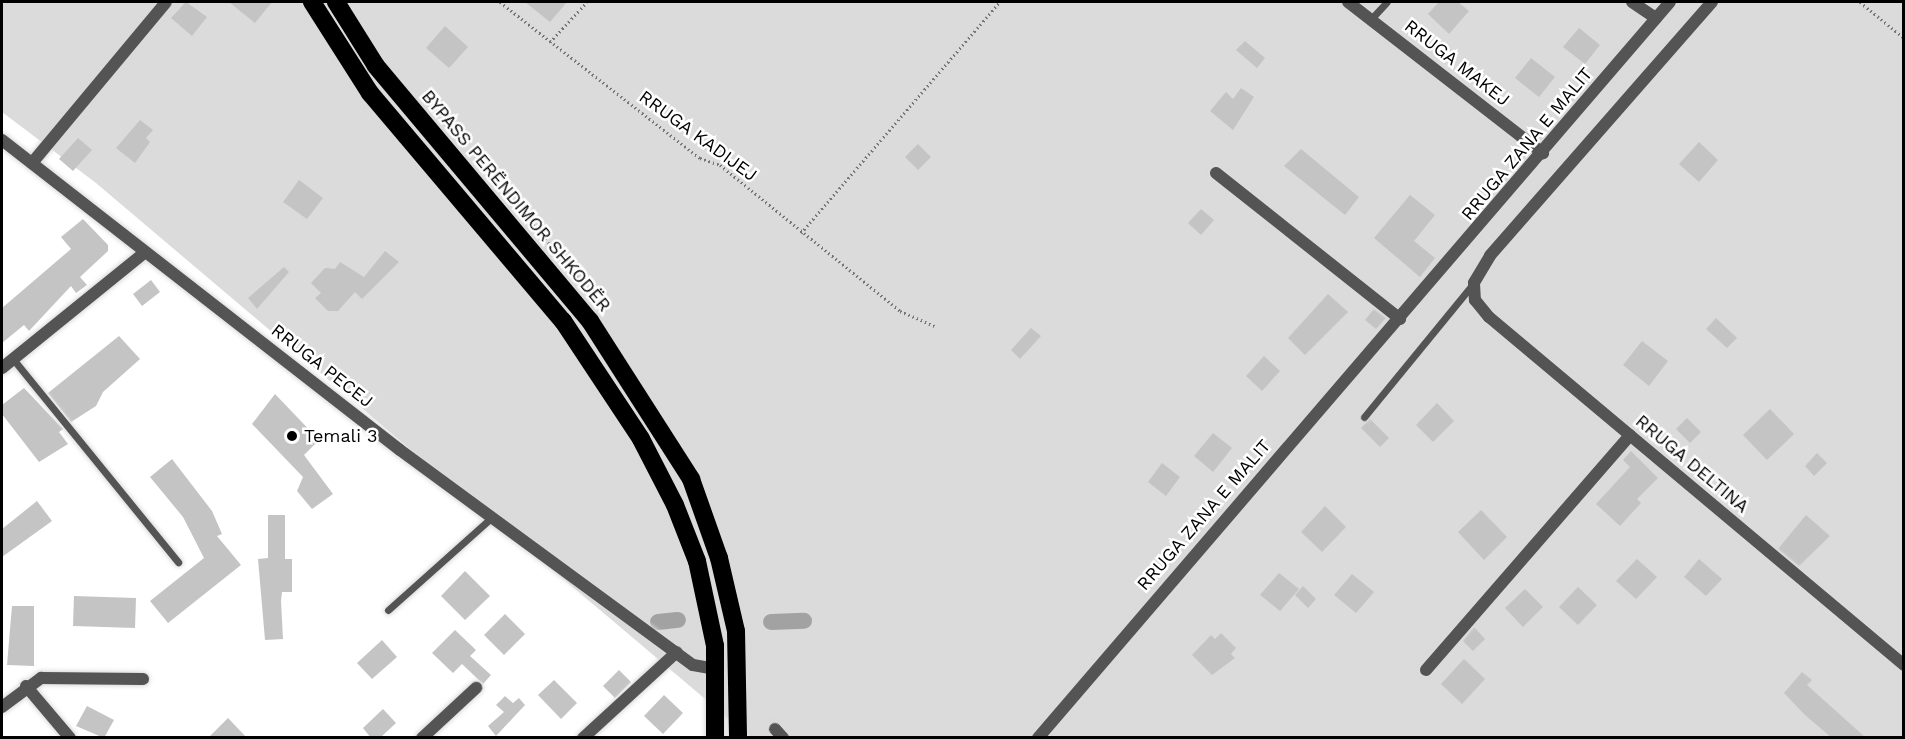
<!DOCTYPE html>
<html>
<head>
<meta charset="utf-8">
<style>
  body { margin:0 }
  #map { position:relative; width:1905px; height:739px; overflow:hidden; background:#fff; font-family:"Work Sans",sans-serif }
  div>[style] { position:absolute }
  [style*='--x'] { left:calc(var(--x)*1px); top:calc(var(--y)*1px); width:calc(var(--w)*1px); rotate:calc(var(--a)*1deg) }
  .green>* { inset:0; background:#dbdbdb }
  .canal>* { height:16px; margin:-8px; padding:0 8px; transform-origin:8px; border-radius:8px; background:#a2a2a2 }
  .building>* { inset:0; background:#c4c4c4 }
  .path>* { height:3px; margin-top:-1.5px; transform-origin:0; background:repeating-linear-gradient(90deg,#767676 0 1.5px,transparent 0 4.5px) }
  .roads { filter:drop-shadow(0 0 2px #dbdbdb) drop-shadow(0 0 2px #dbdbdb) }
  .lane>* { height:7px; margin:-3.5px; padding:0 3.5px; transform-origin:3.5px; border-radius:3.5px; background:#545454 }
  .street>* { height:12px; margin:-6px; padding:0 6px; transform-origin:6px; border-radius:6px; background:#545454 }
  .highway>* { height:18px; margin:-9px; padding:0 9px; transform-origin:9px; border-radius:9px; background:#000 }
  .dots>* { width:16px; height:16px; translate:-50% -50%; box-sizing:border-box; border:3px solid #fff; border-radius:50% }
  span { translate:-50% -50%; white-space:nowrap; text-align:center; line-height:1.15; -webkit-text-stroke:5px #fff; paint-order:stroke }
  .street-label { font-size:18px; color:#000 }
  .poi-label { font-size:18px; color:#000 }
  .left { translate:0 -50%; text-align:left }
  .frame { position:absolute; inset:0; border:3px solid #000; pointer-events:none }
</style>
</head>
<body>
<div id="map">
  <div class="green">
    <div style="clip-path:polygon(2px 2px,1903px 2px,1903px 737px,750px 737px,96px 183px,2px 112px)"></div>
  </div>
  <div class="canal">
    <div style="--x:658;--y:622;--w:20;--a:-6"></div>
    <div style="--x:771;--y:622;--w:33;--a:-2"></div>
  </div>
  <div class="building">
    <div style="clip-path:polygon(186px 2px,207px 17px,192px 36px,171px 18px)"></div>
    <div style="clip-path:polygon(229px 2px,272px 2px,255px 23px)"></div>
    <div style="clip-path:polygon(525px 2px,567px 2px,550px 22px)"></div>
    <div style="clip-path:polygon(1439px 2px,1458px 2px,1469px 11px,1449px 34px,1428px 14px)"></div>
    <div style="clip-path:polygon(445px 26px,468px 47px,449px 68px,426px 48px)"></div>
    <div style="clip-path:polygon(1579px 28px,1600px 45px,1585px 64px,1563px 47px)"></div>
    <div style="clip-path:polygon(1245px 41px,1265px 58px,1257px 68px,1236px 50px)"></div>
    <div style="clip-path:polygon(1531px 58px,1555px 77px,1539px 97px,1515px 78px)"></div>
    <div style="clip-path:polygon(1241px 88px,1254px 97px,1233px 130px,1210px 111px,1226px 92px,1233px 99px)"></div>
    <div style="clip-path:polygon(140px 120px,153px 130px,146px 138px,150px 142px,135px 163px,116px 148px)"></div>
    <div style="clip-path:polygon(78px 138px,92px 150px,73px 171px,59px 159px)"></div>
    <div style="clip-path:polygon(1699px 142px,1718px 160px,1699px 182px,1679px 164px)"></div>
    <div style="clip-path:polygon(918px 144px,931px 157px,918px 170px,905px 157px)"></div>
    <div style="clip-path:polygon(1301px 149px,1359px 197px,1345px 215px,1284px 166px)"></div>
    <div style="clip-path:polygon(299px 180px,323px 198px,307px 219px,283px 202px)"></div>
    <div style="clip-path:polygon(1410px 195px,1435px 215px,1414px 241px,1435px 258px,1420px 277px,1374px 238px)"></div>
    <div style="clip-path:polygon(1201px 209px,1214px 220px,1201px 235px,1188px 223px)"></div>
    <div style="clip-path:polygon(83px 219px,108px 245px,108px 251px,80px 277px,87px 285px,76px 293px,71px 286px,29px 331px,24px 325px,2px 343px,2px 308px,71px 249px,61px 237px)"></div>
    <div style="clip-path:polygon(385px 251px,399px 262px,362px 299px,355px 292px,338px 311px,328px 311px,315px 298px,321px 293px,311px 283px,325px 268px,335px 269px,340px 262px,364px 277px)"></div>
    <div style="clip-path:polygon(284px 267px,289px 272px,257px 309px,248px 298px)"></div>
    <div style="clip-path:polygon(151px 280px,160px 292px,142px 306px,133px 294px)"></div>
    <div style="clip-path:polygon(1328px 294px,1348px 312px,1305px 355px,1288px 338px)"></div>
    <div style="clip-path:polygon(1374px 309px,1386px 318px,1376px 329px,1365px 320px)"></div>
    <div style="clip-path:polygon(1716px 318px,1737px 338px,1727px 348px,1706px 329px)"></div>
    <div style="clip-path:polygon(1031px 328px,1041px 336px,1020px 359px,1011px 350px)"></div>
    <div style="clip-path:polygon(119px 336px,140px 359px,103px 392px,96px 406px,71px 422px,48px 393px)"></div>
    <div style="clip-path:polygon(1642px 341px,1668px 361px,1649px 386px,1623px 365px)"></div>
    <div style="clip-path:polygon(1264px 356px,1280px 371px,1262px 391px,1246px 376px)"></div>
    <div style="clip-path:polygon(24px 388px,63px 429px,59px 432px,68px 444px,39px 462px,2px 414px,2px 405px)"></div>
    <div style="clip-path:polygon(275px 394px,319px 440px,304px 455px,333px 494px,312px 509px,297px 491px,303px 477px,252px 424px)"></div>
    <div style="clip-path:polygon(1437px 403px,1454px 421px,1433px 442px,1416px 425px)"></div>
    <div style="clip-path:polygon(1770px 409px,1794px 434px,1767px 460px,1743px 435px)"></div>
    <div style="clip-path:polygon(1687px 418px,1701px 432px,1690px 443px,1676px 429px)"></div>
    <div style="clip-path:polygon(1370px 419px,1389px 438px,1380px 447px,1361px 428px)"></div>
    <div style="clip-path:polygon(1213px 433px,1232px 448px,1213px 472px,1194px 456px)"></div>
    <div style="clip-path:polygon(1631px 451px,1658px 478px,1637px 499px,1641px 503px,1620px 526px,1596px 504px,1630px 467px,1623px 460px)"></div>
    <div style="clip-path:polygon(1817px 453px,1827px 463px,1814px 476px,1805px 466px)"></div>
    <div style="clip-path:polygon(172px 459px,212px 511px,222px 534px,217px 536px,241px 565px,168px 623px,150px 601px,204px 558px,183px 517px,150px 477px)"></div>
    <div style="clip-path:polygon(1162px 463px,1180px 477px,1166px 496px,1148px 482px)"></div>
    <div style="clip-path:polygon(37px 501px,52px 521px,2px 557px,2px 529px)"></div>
    <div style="clip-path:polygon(1325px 506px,1346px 527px,1322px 552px,1301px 532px)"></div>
    <div style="clip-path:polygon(1481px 510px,1507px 537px,1484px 560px,1458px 532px)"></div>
    <div style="clip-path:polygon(268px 515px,285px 515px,285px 559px,292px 559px,292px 592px,282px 592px,281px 601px,283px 639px,265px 640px,258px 559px,268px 558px)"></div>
    <div style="clip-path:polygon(1806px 515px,1830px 536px,1799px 566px,1778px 549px)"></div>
    <div style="clip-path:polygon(1637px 559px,1657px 577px,1636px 599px,1616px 581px)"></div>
    <div style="clip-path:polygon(1699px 559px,1722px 579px,1706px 596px,1684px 577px)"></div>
    <div style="clip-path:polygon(465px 571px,490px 596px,465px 620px,441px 596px)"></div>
    <div style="clip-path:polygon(1279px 573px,1299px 589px,1280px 611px,1260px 595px)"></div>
    <div style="clip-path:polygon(1352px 574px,1374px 592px,1356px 613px,1334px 595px)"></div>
    <div style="clip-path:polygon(1303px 586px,1316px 599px,1308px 608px,1295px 595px)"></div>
    <div style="clip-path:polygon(1578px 587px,1597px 605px,1578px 625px,1559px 607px)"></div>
    <div style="clip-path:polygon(1525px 589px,1543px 607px,1523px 627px,1505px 608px)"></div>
    <div style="clip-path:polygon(74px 596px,136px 598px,135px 628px,73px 626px)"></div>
    <div style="clip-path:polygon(12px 606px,34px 606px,34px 666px,7px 665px)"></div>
    <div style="clip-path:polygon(505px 614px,525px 634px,504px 655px,484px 635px)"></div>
    <div style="clip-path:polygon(1474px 627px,1485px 639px,1473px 651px,1463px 641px)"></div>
    <div style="clip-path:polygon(455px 630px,476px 650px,470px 656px,491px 675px,483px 684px,462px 664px,453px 673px,432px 653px)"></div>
    <div style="clip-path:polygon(1221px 633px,1236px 648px,1231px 654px,1235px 658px,1212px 675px,1192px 655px,1211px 635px,1215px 639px)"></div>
    <div style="clip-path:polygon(382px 640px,397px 657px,372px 679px,357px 663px)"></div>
    <div style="clip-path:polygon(1464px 659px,1485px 679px,1462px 704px,1441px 684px)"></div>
    <div style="clip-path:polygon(619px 670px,631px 682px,615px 698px,603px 686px)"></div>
    <div style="clip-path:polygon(1802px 672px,1812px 680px,1807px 685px,1866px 738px,1832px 738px,1805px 715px,1784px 693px)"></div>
    <div style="clip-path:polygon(554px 680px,577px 703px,561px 719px,538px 695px)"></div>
    <div style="clip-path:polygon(664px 695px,683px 713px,663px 734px,644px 716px)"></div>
    <div style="clip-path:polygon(505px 696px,513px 703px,519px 698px,525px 705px,496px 736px,488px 726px,504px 712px,496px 705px)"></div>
    <div style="clip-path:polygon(87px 706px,114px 720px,104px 738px,76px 726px)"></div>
    <div style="clip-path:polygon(383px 709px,396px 723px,380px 738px,371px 738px,363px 728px)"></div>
    <div style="clip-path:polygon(228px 718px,247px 738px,208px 738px)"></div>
  </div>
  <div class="path">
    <div style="--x:500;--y:2;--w:254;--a:38"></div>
    <div style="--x:700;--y:158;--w:21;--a:19"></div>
    <div style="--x:720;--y:165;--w:232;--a:39"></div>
    <div style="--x:900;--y:311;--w:40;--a:23.4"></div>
    <div style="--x:1860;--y:2;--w:57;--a:39.3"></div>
    <div style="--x:550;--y:42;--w:54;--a:-47.2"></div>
    <div style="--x:507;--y:194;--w:110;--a:49.8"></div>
    <div style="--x:801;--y:233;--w:305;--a:-49.3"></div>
  </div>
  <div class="roads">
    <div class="lane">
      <div style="--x:1371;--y:19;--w:23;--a:-47"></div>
      <div style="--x:13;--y:359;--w:262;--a:50.9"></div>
      <div style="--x:1364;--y:417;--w:171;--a:-50.7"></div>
      <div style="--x:388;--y:610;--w:141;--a:-41.8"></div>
    </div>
    <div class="street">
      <div style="--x:1348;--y:2;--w:247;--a:37.8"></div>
      <div style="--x:1632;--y:2;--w:29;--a:34"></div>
      <div style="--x:1712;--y:2;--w:337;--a:131.2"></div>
      <div style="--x:1490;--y:256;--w:31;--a:121"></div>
      <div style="--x:1474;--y:283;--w:17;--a:87"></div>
      <div style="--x:1475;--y:300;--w:22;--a:51"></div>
      <div style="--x:1489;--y:317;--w:542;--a:39.98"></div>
      <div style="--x:2;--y:140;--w:504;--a:37.91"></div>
      <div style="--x:400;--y:450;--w:363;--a:36.3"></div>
      <div style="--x:693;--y:665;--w:23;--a:10"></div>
      <div style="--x:32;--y:163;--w:209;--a:-50.2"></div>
      <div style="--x:1216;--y:173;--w:235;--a:38.4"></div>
      <div style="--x:2;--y:368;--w:183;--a:-39"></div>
      <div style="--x:1426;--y:670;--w:311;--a:-49"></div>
      <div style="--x:26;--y:686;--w:68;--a:49.8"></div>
      <div style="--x:2;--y:707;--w:49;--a:-36.6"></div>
      <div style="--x:41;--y:678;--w:102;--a:0.6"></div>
      <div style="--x:775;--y:729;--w:12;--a:48"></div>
      <div style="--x:422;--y:738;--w:74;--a:-42.8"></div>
      <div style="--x:583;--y:738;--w:127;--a:-42.5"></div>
      <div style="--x:1038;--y:738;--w:970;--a:-49.35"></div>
    </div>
    <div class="highway">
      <div style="--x:312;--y:2;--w:108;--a:57.5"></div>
      <div style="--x:370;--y:93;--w:299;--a:49.8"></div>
      <div style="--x:563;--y:321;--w:141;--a:56.5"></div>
      <div style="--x:641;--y:439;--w:74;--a:62.7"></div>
      <div style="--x:675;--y:505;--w:60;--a:68.6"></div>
      <div style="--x:697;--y:561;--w:87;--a:78"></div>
      <div style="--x:715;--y:646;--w:92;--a:90"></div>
      <div style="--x:336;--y:2;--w:75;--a:58"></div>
      <div style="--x:376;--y:66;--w:333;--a:50"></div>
      <div style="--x:590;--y:321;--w:188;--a:57.4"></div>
      <div style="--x:691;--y:479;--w:84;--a:70.5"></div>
      <div style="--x:719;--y:558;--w:75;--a:76.9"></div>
      <div style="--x:736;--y:631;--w:107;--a:88.9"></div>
    </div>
  </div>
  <div class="dots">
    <div style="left:292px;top:436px;background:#000"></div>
  </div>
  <div class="street-label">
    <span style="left:1457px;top:63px;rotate:38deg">RRUGA MAKEJ</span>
    <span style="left:698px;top:136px;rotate:36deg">RRUGA KADIJEJ</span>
    <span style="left:1527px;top:144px;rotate:-50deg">RRUGA ZANA E MALIT</span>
    <span style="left:516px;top:201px;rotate:50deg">BYPASS PERËNDIMOR SHKODËR</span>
    <span style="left:322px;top:366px;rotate:38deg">RRUGA PECEJ</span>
    <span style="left:1692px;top:464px;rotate:40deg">RRUGA DELTINA</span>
    <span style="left:1204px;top:515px;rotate:-49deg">RRUGA ZANA E MALIT</span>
  </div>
  <div class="poi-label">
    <span class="left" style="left:304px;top:436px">Temali 3</span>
  </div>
  <div class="frame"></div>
</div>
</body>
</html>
